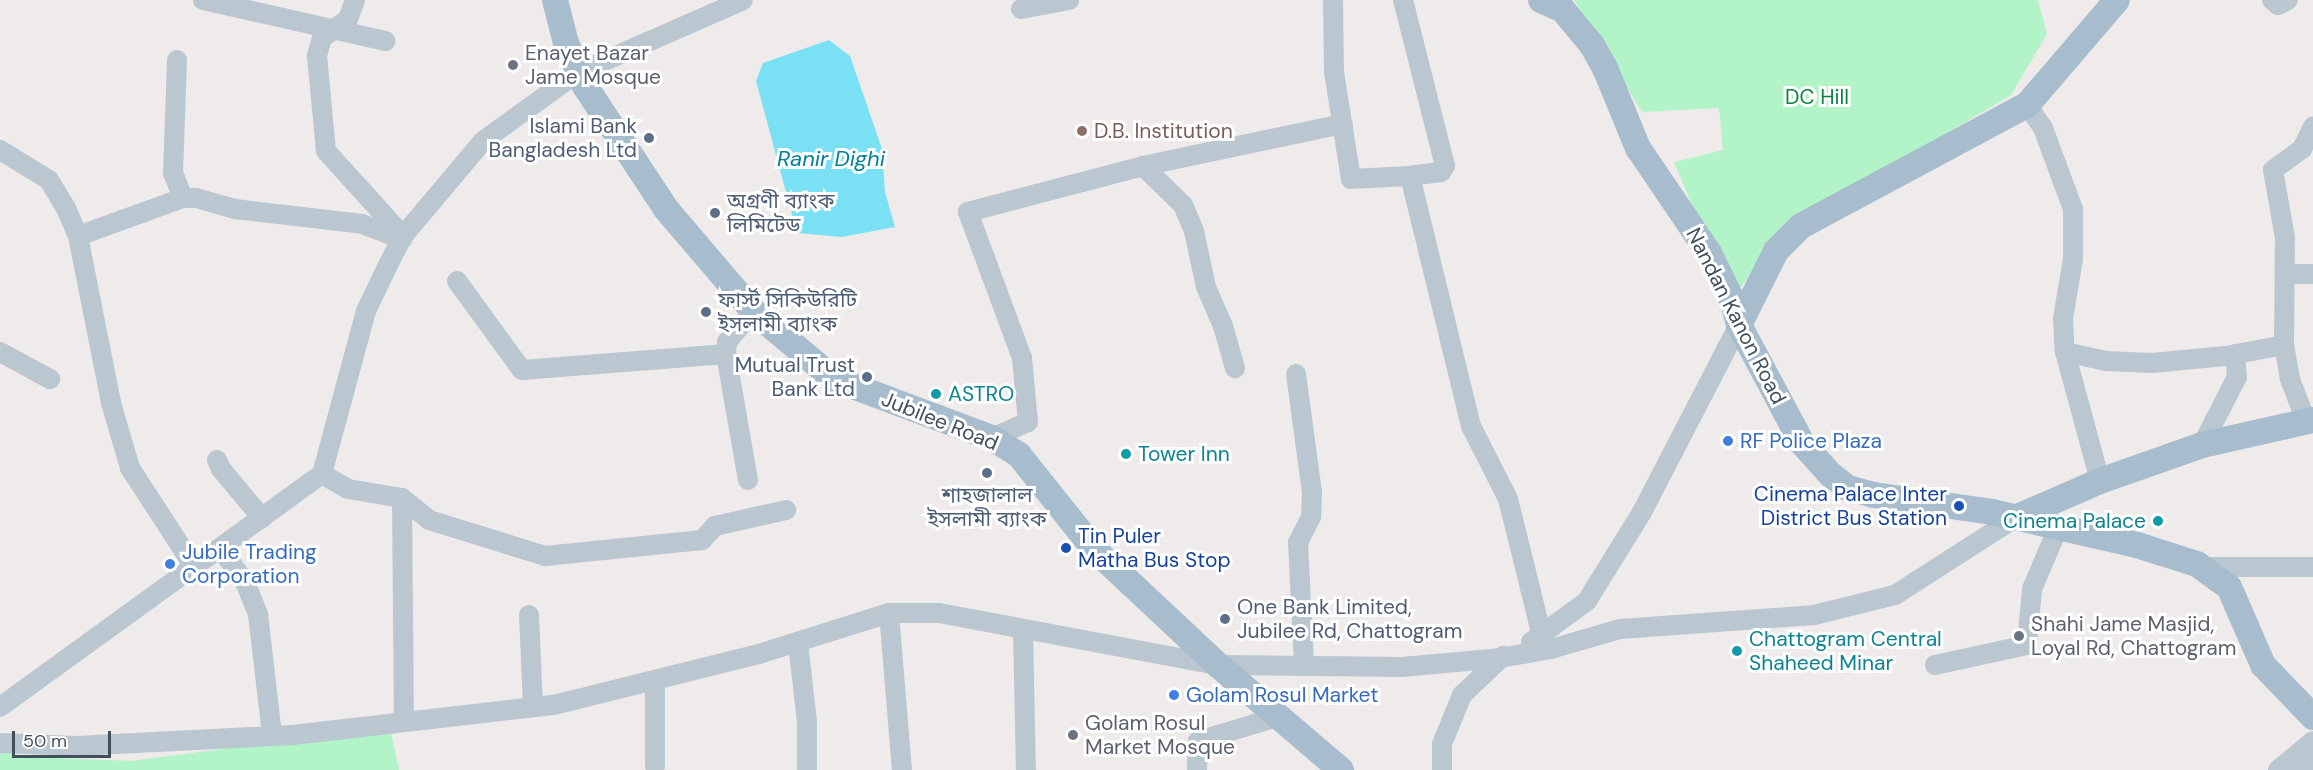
<!DOCTYPE html>
<html>
<head>
<meta charset="utf-8">
<style>
  body { margin:0 }
  #map { position:relative; width:2313px; height:770px; overflow:hidden; background:#efebeb; font-family:"DM Sans","Noto Sans Bengali",sans-serif }
  div>[style] { position:absolute }
  [style*='--x'] { left:calc(var(--x)*1px); top:calc(var(--y)*1px); width:calc(var(--w)*1px); rotate:calc(var(--a)*1deg) }
  .green>* { inset:0; background:#b2f3c8 }
  .water>* { inset:0; background:#7ae1f5 }
  .minor>* { height:20px; margin:-10px; padding:0 10px; transform-origin:10px; border-radius:10px; background:#bac7d0 }
  .major>* { height:26px; margin:-13px; padding:0 13px; transform-origin:13px; border-radius:13px; background:#a7bdce }
  .dots>* { width:16px; height:16px; translate:-50% -50%; box-sizing:border-box; border:3px solid #fff; border-radius:50% }
  span { translate:-50% -50%; white-space:nowrap; text-align:center; line-height:1.15; -webkit-text-stroke:6px #fff; paint-order:stroke }
  .worship-label { font-size:21px; color:#5b616d }
  .left { translate:0 -50%; text-align:left }
  .park-label { font-size:21px; color:#0c8242 }
  .service-label { font-size:21px; color:#4e5e75 }
  .right { translate:-100% -50%; text-align:right }
  .education-label { font-size:21px; color:#785e54 }
  .street-label { font-size:21px; color:#42505b }
  .culture-label { font-size:21px; color:#0d838f }
  .shop-label { font-size:21px; color:#366cbe }
  .transit-label { font-size:21px; color:#164399 }
  .water-label { font-size:22px; color:#038097; font-style:italic }
  .scale { position:absolute; left:12px; top:731px; width:99px; height:27px; box-sizing:border-box; border:3px solid #42505b; border-top:0; padding-left:8px; font-size:18px; line-height:21px; white-space:nowrap; color:#42505b; -webkit-text-stroke:4px #fff; paint-order:stroke }
</style>
</head>
<body>
<div id="map">
  <div class="green">
    <div style="clip-path:polygon(1574px 0,2038px 0,2047px 34px,2011px 95px,1780px 232px,1732px 300px,1674px 162px,1723px 150px,1719px 108px,1642px 112px)"></div>
    <div style="clip-path:polygon(390px 727px,399px 770px,0 770px,0 752px,31px 757px,131px 761px)"></div>
  </div>
  <div class="water">
    <div style="clip-path:polygon(829px 40px,850px 56px,882px 149px,885px 192px,895px 227px,842px 237px,797px 233px,756px 81px,763px 63px)"></div>
  </div>
  <div class="minor">
    <div style="--x:203;--y:0;--w:187;--a:12.7"></div>
    <div style="--x:355;--y:0;--w:20;--a:110"></div>
    <div style="--x:348;--y:19;--w:32;--a:144"></div>
    <div style="--x:322;--y:38;--w:19;--a:106"></div>
    <div style="--x:317;--y:56;--w:95;--a:84.6"></div>
    <div style="--x:326;--y:151;--w:115;--a:47.8"></div>
    <div style="--x:1333;--y:0;--w:72;--a:89.2"></div>
    <div style="--x:1334;--y:72;--w:108;--a:81"></div>
    <div style="--x:1351;--y:179;--w:59;--a:-2.9"></div>
    <div style="--x:1410;--y:176;--w:257;--a:76.3"></div>
    <div style="--x:1471;--y:426;--w:82;--a:63.1"></div>
    <div style="--x:1508;--y:499;--w:141;--a:76.1"></div>
    <div style="--x:1403;--y:0;--w:171;--a:75.8"></div>
    <div style="--x:1445;--y:166;--w:7;--a:124"></div>
    <div style="--x:1441;--y:172;--w:31;--a:173"></div>
    <div style="--x:2272;--y:0;--w:8;--a:40"></div>
    <div style="--x:2278;--y:5;--w:11;--a:-27"></div>
    <div style="--x:1021;--y:9;--w:49;--a:-10.6"></div>
    <div style="--x:177;--y:60;--w:113;--a:92"></div>
    <div style="--x:173;--y:173;--w:27;--a:68"></div>
    <div style="--x:2027;--y:105;--w:28;--a:55"></div>
    <div style="--x:2043;--y:128;--w:86;--a:69.7"></div>
    <div style="--x:2073;--y:209;--w:50;--a:90"></div>
    <div style="--x:2073;--y:259;--w:61;--a:99.5"></div>
    <div style="--x:2063;--y:319;--w:33;--a:87"></div>
    <div style="--x:2065;--y:352;--w:134;--a:74.8"></div>
    <div style="--x:0;--y:150;--w:57;--a:31.5"></div>
    <div style="--x:49;--y:180;--w:33;--a:59"></div>
    <div style="--x:66;--y:208;--w:30;--a:67"></div>
    <div style="--x:78;--y:236;--w:170;--a:78.8"></div>
    <div style="--x:111;--y:403;--w:68;--a:73.7"></div>
    <div style="--x:130;--y:468;--w:119;--a:57"></div>
    <div style="--x:1143;--y:166;--w:56;--a:44.3"></div>
    <div style="--x:1183;--y:205;--w:28;--a:67"></div>
    <div style="--x:1194;--y:231;--w:57;--a:77.9"></div>
    <div style="--x:1206;--y:287;--w:43;--a:66.4"></div>
    <div style="--x:1223;--y:326;--w:44;--a:74.1"></div>
    <div style="--x:78;--y:236;--w:112;--a:-19.9"></div>
    <div style="--x:183;--y:198;--w:13;--a:0"></div>
    <div style="--x:196;--y:198;--w:41;--a:15.8"></div>
    <div style="--x:235;--y:209;--w:128;--a:6.7"></div>
    <div style="--x:362;--y:224;--w:43;--a:20.6"></div>
    <div style="--x:2286;--y:274;--w:27;--a:0"></div>
    <div style="--x:457;--y:281;--w:110;--a:53.9"></div>
    <div style="--x:522;--y:370;--w:205;--a:-4.5"></div>
    <div style="--x:0;--y:352;--w:57;--a:28.4"></div>
    <div style="--x:2065;--y:352;--w:42;--a:12.4"></div>
    <div style="--x:2106;--y:361;--w:46;--a:2.5"></div>
    <div style="--x:2152;--y:363;--w:74;--a:-5.4"></div>
    <div style="--x:2226;--y:356;--w:59;--a:-10.7"></div>
    <div style="--x:1296;--y:374;--w:119;--a:82.3"></div>
    <div style="--x:1312;--y:492;--w:25;--a:92"></div>
    <div style="--x:1311;--y:517;--w:28;--a:117"></div>
    <div style="--x:1298;--y:542;--w:124;--a:87.2"></div>
    <div style="--x:2306;--y:421;--w:45;--a:-110.9"></div>
    <div style="--x:2290;--y:379;--w:35;--a:-100"></div>
    <div style="--x:2284;--y:345;--w:107;--a:-89.5"></div>
    <div style="--x:2285;--y:238;--w:69;--a:-100"></div>
    <div style="--x:2273;--y:170;--w:36;--a:-36"></div>
    <div style="--x:2302;--y:149;--w:25;--a:-64"></div>
    <div style="--x:992;--y:438;--w:39;--a:-24"></div>
    <div style="--x:1028;--y:422;--w:64;--a:-95.4"></div>
    <div style="--x:1022;--y:358;--w:156;--a:-110.3"></div>
    <div style="--x:968;--y:212;--w:181;--a:-14.7"></div>
    <div style="--x:1143;--y:166;--w:204;--a:-11.9"></div>
    <div style="--x:2202;--y:445;--w:76;--a:-62.8"></div>
    <div style="--x:2237;--y:377;--w:23;--a:-95"></div>
    <div style="--x:217;--y:460;--w:10;--a:66"></div>
    <div style="--x:221;--y:469;--w:64;--a:50.1"></div>
    <div style="--x:322;--y:474;--w:30;--a:30"></div>
    <div style="--x:348;--y:489;--w:55;--a:9.5"></div>
    <div style="--x:402;--y:498;--w:35;--a:39"></div>
    <div style="--x:429;--y:520;--w:121;--a:17.2"></div>
    <div style="--x:545;--y:556;--w:158;--a:-5.8"></div>
    <div style="--x:702;--y:540;--w:19;--a:-47"></div>
    <div style="--x:715;--y:526;--w:73;--a:-12.7"></div>
    <div style="--x:748;--y:480;--w:128;--a:-99.9"></div>
    <div style="--x:726;--y:354;--w:12;--a:-85"></div>
    <div style="--x:727;--y:342;--w:40;--a:-50"></div>
    <div style="--x:402;--y:498;--w:223;--a:89.5"></div>
    <div style="--x:221;--y:549;--w:41;--a:54"></div>
    <div style="--x:245;--y:582;--w:35;--a:68"></div>
    <div style="--x:258;--y:614;--w:122;--a:83.4"></div>
    <div style="--x:2202;--y:567;--w:111;--a:0"></div>
    <div style="--x:889;--y:613;--w:158;--a:85.3"></div>
    <div style="--x:529;--y:615;--w:92;--a:87.5"></div>
    <div style="--x:1023;--y:631;--w:139;--a:88.8"></div>
    <div style="--x:1531;--y:642;--w:69;--a:-36.2"></div>
    <div style="--x:1587;--y:601;--w:105;--a:-58.3"></div>
    <div style="--x:1642;--y:512;--w:211;--a:-62.6"></div>
    <div style="--x:798;--y:643;--w:80;--a:83.5"></div>
    <div style="--x:807;--y:722;--w:48;--a:90"></div>
    <div style="--x:1935;--y:665;--w:94;--a:-12.3"></div>
    <div style="--x:2027;--y:645;--w:56;--a:-84.9"></div>
    <div style="--x:2032;--y:589;--w:66;--a:-66.9"></div>
    <div style="--x:0;--y:707;--w:397;--a:-35.9"></div>
    <div style="--x:322;--y:474;--w:169;--a:-74.9"></div>
    <div style="--x:366;--y:311;--w:47;--a:-64.5"></div>
    <div style="--x:386;--y:269;--w:37;--a:-63"></div>
    <div style="--x:403;--y:236;--w:124;--a:-49.9"></div>
    <div style="--x:483;--y:141;--w:116;--a:-35.9"></div>
    <div style="--x:577;--y:73;--w:181;--a:-23.7"></div>
    <div style="--x:0;--y:743;--w:76;--a:2.3"></div>
    <div style="--x:76;--y:746;--w:217;--a:-2.9"></div>
    <div style="--x:293;--y:735;--w:263;--a:-6.6"></div>
    <div style="--x:554;--y:705;--w:211;--a:-14"></div>
    <div style="--x:759;--y:654;--w:136;--a:-17.5"></div>
    <div style="--x:889;--y:613;--w:50;--a:0"></div>
    <div style="--x:939;--y:613;--w:284;--a:10.6"></div>
    <div style="--x:1218;--y:665;--w:184;--a:0.6"></div>
    <div style="--x:1402;--y:667;--w:98;--a:-5.2"></div>
    <div style="--x:1500;--y:658;--w:52;--a:-10"></div>
    <div style="--x:1551;--y:649;--w:72;--a:-16.2"></div>
    <div style="--x:1620;--y:629;--w:195;--a:-4.1"></div>
    <div style="--x:1814;--y:615;--w:83;--a:-13.9"></div>
    <div style="--x:1895;--y:595;--w:143;--a:-32.7"></div>
    <div style="--x:655;--y:766;--w:85;--a:-90"></div>
    <div style="--x:1197;--y:770;--w:29;--a:-88"></div>
    <div style="--x:1198;--y:741;--w:87;--a:-16.8"></div>
    <div style="--x:1442;--y:770;--w:26;--a:-90"></div>
    <div style="--x:1442;--y:744;--w:53;--a:-67.8"></div>
    <div style="--x:1462;--y:695;--w:57;--a:-43.6"></div>
    <div style="--x:2278;--y:770;--w:45;--a:-39.6"></div>
    <div style="--x:2304;--y:770;--w:14;--a:-51"></div>
  </div>
  <div class="major">
    <div style="--x:555;--y:0;--w:44;--a:75.7"></div>
    <div style="--x:566;--y:43;--w:47;--a:66.2"></div>
    <div style="--x:585;--y:86;--w:147;--a:56.6"></div>
    <div style="--x:666;--y:209;--w:134;--a:49.5"></div>
    <div style="--x:753;--y:311;--w:106;--a:40"></div>
    <div style="--x:834;--y:379;--w:169;--a:20.5"></div>
    <div style="--x:992;--y:438;--w:32;--a:32"></div>
    <div style="--x:1019;--y:455;--w:120;--a:51.4"></div>
    <div style="--x:1094;--y:549;--w:170;--a:43.1"></div>
    <div style="--x:1218;--y:665;--w:162;--a:40.5"></div>
    <div style="--x:1541;--y:0;--w:24;--a:24"></div>
    <div style="--x:1563;--y:10;--w:45;--a:50.4"></div>
    <div style="--x:1592;--y:45;--w:26;--a:61"></div>
    <div style="--x:1605;--y:68;--w:87;--a:67.6"></div>
    <div style="--x:1638;--y:148;--w:127;--a:55.9"></div>
    <div style="--x:1709;--y:253;--w:52;--a:63.9"></div>
    <div style="--x:1732;--y:300;--w:26;--a:74"></div>
    <div style="--x:1739;--y:325;--w:134;--a:61.9"></div>
    <div style="--x:1802;--y:443;--w:42;--a:47.9"></div>
    <div style="--x:1830;--y:474;--w:23;--a:38"></div>
    <div style="--x:1848;--y:488;--w:27;--a:15"></div>
    <div style="--x:1874;--y:495;--w:119;--a:8.2"></div>
    <div style="--x:1992;--y:512;--w:149;--a:12.8"></div>
    <div style="--x:2137;--y:545;--w:63;--a:17.6"></div>
    <div style="--x:2197;--y:564;--w:39;--a:36"></div>
    <div style="--x:2229;--y:587;--w:85;--a:66.4"></div>
    <div style="--x:2263;--y:665;--w:72;--a:46.1"></div>
    <div style="--x:1739;--y:325;--w:83;--a:-63.4"></div>
    <div style="--x:1776;--y:251;--w:35;--a:-45"></div>
    <div style="--x:1801;--y:226;--w:256;--a:-28.2"></div>
    <div style="--x:2027;--y:105;--w:138;--a:-49.4"></div>
    <div style="--x:2015;--y:518;--w:93;--a:-23.5"></div>
    <div style="--x:2100;--y:481;--w:108;--a:-19.4"></div>
    <div style="--x:2202;--y:445;--w:114;--a:-12.7"></div>
  </div>
  <div class="dots">
    <div style="left:513px;top:65px;background:#6b7280"></div>
    <div style="left:1082px;top:131px;background:#8d6e63"></div>
    <div style="left:649px;top:138px;background:#5c6f8a"></div>
    <div style="left:715px;top:213px;background:#5c6f8a"></div>
    <div style="left:706px;top:312px;background:#5c6f8a"></div>
    <div style="left:867px;top:377px;background:#5c6f8a"></div>
    <div style="left:936px;top:394px;background:#0f9aa8"></div>
    <div style="left:1728px;top:441px;background:#3f7fe0"></div>
    <div style="left:1126px;top:454px;background:#0f9aa8"></div>
    <div style="left:987px;top:473px;background:#5c6f8a"></div>
    <div style="left:1959px;top:506px;background:#1a4fb4"></div>
    <div style="left:2158px;top:521px;background:#0f9aa8"></div>
    <div style="left:1066px;top:548px;background:#1a4fb4"></div>
    <div style="left:170px;top:564px;background:#3f7fe0"></div>
    <div style="left:1225px;top:619px;background:#5c6f8a"></div>
    <div style="left:2019px;top:636px;background:#6b7280"></div>
    <div style="left:1737px;top:651px;background:#0f9aa8"></div>
    <div style="left:1174px;top:695px;background:#3f7fe0"></div>
    <div style="left:1073px;top:735px;background:#6b7280"></div>
  </div>
  <div class="worship-label">
    <span class="left" style="left:525px;top:65px">Enayet Bazar<br>Jame Mosque</span>
    <span class="left" style="left:2031px;top:636px">Shahi Jame Masjid,<br>Loyal Rd, Chattogram</span>
    <span class="left" style="left:1085px;top:735px">Golam Rosul<br>Market Mosque</span>
  </div>
  <div class="park-label">
    <span style="left:1817px;top:97px">DC Hill</span>
  </div>
  <div class="service-label">
    <span class="right" style="left:637px;top:138px">Islami Bank<br>Bangladesh Ltd</span>
    <span class="left" style="left:727px;top:213px">অগ্রণী ব্যাংক<br>লিমিটেড</span>
    <span class="left" style="left:718px;top:312px">ফার্স্ট সিকিউরিটি<br>ইসলামী ব্যাংক</span>
    <span class="right" style="left:855px;top:377px">Mutual Trust<br>Bank Ltd</span>
    <span style="left:987px;top:507px">শাহজালাল<br>ইসলামী ব্যাংক</span>
    <span class="left" style="left:1237px;top:619px">One Bank Limited,<br>Jubilee Rd, Chattogram</span>
  </div>
  <div class="education-label">
    <span class="left" style="left:1094px;top:131px">D.B. Institution</span>
  </div>
  <div class="street-label">
    <span style="left:1736px;top:316px;rotate:63deg">Nandan Kanon Road</span>
    <span style="left:940px;top:421px;rotate:22deg">Jubilee Road</span>
  </div>
  <div class="culture-label">
    <span class="left" style="left:948px;top:394px">ASTRO</span>
    <span class="left" style="left:1138px;top:454px">Tower Inn</span>
    <span class="right" style="left:2146px;top:521px">Cinema Palace</span>
    <span class="left" style="left:1749px;top:651px">Chattogram Central<br>Shaheed Minar</span>
  </div>
  <div class="shop-label">
    <span class="left" style="left:1740px;top:441px">RF Police Plaza</span>
    <span class="left" style="left:182px;top:564px">Jubile Trading<br>Corporation</span>
    <span class="left" style="left:1186px;top:695px">Golam Rosul Market</span>
  </div>
  <div class="transit-label">
    <span class="right" style="left:1947px;top:506px">Cinema Palace Inter<br>District Bus Station</span>
    <span class="left" style="left:1078px;top:548px">Tin Puler<br>Matha Bus Stop</span>
  </div>
  <div class="water-label">
    <span style="left:831px;top:159px">Ranir Dighi</span>
  </div>
  <div class="scale">50 m</div>
</div>
</body>
</html>
